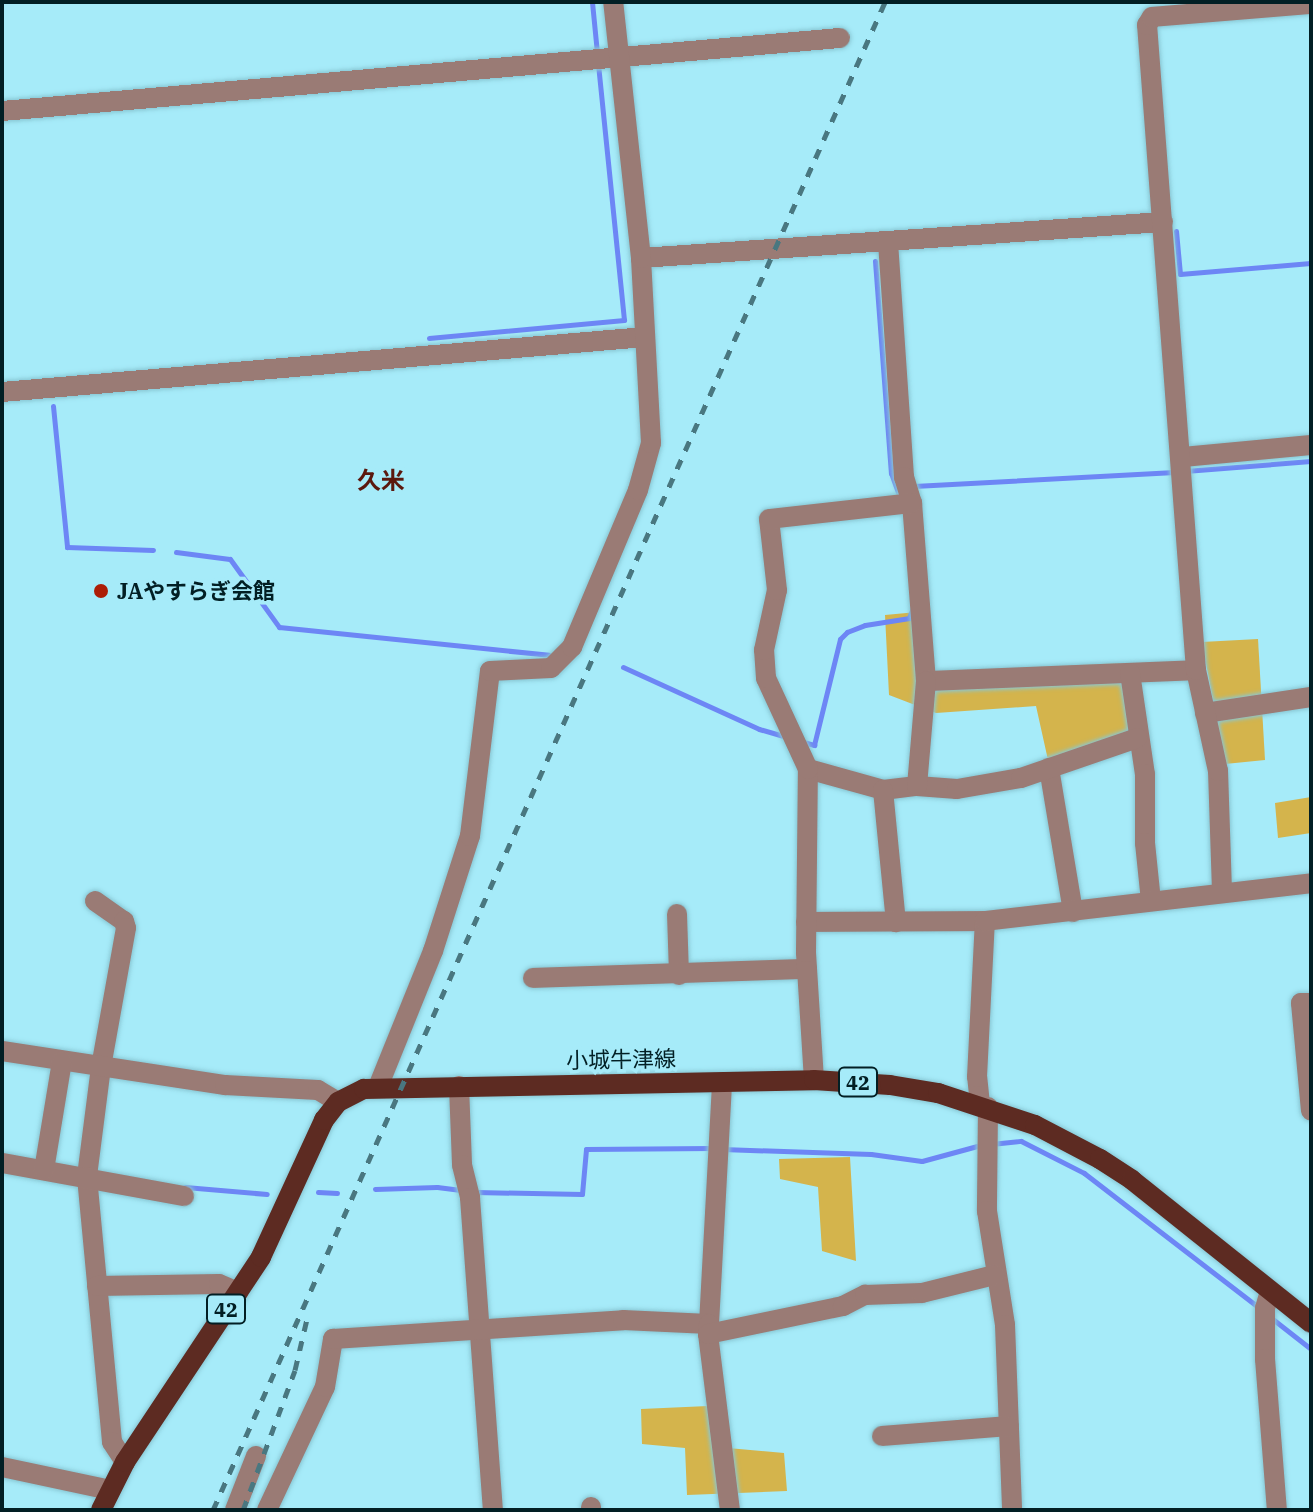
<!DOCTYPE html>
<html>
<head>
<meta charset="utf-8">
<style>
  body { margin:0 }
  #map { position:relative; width:1313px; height:1512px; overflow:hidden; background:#a6ebf9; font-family:"IBM Plex Serif","Noto Sans JP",serif }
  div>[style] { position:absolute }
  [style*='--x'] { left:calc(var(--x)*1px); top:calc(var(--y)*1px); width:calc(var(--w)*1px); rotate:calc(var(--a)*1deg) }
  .green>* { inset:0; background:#d4b44c }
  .stream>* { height:5px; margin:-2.5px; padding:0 2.5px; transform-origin:2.5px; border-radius:2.5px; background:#6d86f5 }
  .roads { filter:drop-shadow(0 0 2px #88c6d3) drop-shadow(0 0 2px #88c6d3) }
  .minor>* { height:20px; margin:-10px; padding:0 10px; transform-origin:10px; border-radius:10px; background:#9a7b75 }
  .major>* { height:20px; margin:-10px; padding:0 10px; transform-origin:10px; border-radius:10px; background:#5d2b22 }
  .rail>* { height:5px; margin-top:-2.5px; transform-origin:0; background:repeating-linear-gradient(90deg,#497780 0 10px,transparent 0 20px) }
  .dots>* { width:22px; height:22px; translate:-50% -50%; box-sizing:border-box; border:4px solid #a6ebf9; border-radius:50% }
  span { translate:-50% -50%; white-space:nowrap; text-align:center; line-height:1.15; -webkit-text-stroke:7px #a6ebf9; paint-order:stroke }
  .shield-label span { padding:2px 6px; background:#a6ebf9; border:2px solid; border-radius:6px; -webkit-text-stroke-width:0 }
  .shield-label { font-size:20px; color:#021f24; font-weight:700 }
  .poi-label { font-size:22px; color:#021f24; font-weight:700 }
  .left { translate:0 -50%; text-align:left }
  .street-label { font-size:22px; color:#021f24 }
  .neighbourhood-label { font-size:24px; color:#5b180e; font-weight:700 }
  .frame { position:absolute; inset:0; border:4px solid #021f24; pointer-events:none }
</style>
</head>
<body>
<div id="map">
  <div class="green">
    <div style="clip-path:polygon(928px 611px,935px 672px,1120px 663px,1131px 734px,1048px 760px,1036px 706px,936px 713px,889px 695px,885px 615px)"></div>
    <div style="clip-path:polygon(1258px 639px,1265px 760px,1225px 764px,1202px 642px)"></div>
    <div style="clip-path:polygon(1311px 797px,1311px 833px,1278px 838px,1275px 803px)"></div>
    <div style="clip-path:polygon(850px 1157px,856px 1261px,822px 1251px,818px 1187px,780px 1179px,779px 1159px)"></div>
    <div style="clip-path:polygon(708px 1406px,717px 1447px,784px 1453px,787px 1491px,687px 1495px,685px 1448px,642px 1444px,641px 1409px)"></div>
  </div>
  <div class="stream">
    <div style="--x:592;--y:2;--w:51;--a:84.4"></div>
    <div style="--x:1176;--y:231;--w:43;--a:84.7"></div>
    <div style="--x:1180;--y:274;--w:131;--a:-4.8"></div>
    <div style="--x:875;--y:261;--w:213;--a:85.7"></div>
    <div style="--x:891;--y:473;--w:30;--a:70"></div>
    <div style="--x:429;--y:338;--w:196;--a:-5.3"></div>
    <div style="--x:624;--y:320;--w:258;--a:-95.8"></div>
    <div style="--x:53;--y:406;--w:142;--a:84.3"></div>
    <div style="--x:67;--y:547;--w:86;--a:2"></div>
    <div style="--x:1185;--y:471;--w:126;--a:-4.5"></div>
    <div style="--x:914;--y:486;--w:261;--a:-3.1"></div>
    <div style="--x:176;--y:552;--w:54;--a:7.4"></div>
    <div style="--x:230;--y:559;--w:84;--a:54.2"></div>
    <div style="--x:279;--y:627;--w:271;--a:5.9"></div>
    <div style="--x:623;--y:667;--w:149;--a:24.5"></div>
    <div style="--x:759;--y:729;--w:29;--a:16"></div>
    <div style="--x:800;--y:741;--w:15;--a:16"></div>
    <div style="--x:814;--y:745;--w:109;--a:-76.2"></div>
    <div style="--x:840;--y:639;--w:10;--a:-45"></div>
    <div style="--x:847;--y:632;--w:19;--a:-21"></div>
    <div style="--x:865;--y:625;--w:45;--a:-9"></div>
    <div style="--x:909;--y:618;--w:9;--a:-69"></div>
    <div style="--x:991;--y:1144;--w:30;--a:-6"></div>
    <div style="--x:1021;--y:1141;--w:71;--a:26.9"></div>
    <div style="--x:1084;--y:1173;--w:221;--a:37.6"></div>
    <div style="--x:722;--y:1149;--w:149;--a:1.9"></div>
    <div style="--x:871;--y:1154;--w:51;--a:7.8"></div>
    <div style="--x:922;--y:1161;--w:61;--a:-15.2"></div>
    <div style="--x:185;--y:1187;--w:82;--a:4.9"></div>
    <div style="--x:375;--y:1189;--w:62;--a:-1.8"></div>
    <div style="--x:437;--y:1187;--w:24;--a:7"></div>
    <div style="--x:318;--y:1192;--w:19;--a:3"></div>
    <div style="--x:475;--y:1192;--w:107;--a:1.1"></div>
    <div style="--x:582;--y:1194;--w:45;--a:-84.9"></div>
    <div style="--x:586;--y:1149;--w:126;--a:-0.5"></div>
    <div style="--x:1270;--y:1317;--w:52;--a:38"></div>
  </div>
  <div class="roads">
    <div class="minor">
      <div style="--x:2;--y:111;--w:841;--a:-4.98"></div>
      <div style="--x:888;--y:242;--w:236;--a:86.1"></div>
      <div style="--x:904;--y:477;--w:27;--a:73"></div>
      <div style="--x:912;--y:503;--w:179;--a:85.5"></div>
      <div style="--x:926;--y:681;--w:270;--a:-2.3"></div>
      <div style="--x:641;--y:258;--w:523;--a:-3.95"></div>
      <div style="--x:2;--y:392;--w:645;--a:-4.89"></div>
      <div style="--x:1182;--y:457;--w:130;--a:-5.3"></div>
      <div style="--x:1130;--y:673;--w:102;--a:81.6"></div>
      <div style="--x:1145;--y:774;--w:69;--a:90"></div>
      <div style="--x:1145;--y:843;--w:58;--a:84.1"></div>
      <div style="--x:1205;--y:713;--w:107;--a:-8.6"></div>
      <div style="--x:1049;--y:768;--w:146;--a:80.5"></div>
      <div style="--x:808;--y:769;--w:78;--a:15.6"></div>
      <div style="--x:883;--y:790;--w:34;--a:-7"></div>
      <div style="--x:917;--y:786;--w:40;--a:4.3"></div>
      <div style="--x:957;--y:789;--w:65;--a:-9.8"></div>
      <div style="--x:1021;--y:778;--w:123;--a:-19"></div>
      <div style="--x:917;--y:786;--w:105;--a:-85.1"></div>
      <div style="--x:883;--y:790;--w:133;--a:84.4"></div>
      <div style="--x:1222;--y:891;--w:120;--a:-91.9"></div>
      <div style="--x:1218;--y:771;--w:103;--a:-102.3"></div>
      <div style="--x:1196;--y:670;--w:647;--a:-94.34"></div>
      <div style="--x:1147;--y:25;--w:9;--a:-58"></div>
      <div style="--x:1152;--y:17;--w:160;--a:-4.7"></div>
      <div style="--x:95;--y:901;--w:35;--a:35"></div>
      <div style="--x:124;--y:921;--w:7;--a:74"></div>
      <div style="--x:126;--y:928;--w:141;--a:100.2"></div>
      <div style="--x:101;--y:1067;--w:111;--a:97.3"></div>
      <div style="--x:87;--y:1177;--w:266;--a:84.6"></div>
      <div style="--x:112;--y:1442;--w:24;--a:57"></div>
      <div style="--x:677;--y:914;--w:61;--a:88.1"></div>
      <div style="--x:806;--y:922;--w:179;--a:-0.3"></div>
      <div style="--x:533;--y:978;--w:274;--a:-1.9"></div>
      <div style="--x:1311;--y:1003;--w:10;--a:180"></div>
      <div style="--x:1301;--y:1003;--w:108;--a:84.7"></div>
      <div style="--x:2;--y:1051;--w:226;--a:8.7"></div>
      <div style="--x:225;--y:1085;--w:93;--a:3.1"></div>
      <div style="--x:318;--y:1090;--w:23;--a:31"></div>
      <div style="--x:814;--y:1080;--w:128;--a:-93.6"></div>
      <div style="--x:806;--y:952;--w:183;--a:-89.4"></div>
      <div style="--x:808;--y:769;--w:100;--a:-114.8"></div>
      <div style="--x:766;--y:678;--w:28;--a:-94"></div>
      <div style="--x:764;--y:650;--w:61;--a:-77.8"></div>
      <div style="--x:777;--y:590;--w:71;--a:-96.4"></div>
      <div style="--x:769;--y:519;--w:144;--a:-6.4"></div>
      <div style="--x:459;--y:1086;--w:79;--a:87.8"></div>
      <div style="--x:462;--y:1165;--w:34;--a:76"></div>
      <div style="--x:470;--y:1198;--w:313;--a:85.8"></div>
      <div style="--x:378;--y:1087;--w:147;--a:-68"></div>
      <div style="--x:433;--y:951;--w:121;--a:-72.2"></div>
      <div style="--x:470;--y:836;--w:166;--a:-83.1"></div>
      <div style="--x:490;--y:671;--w:61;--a:-2.8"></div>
      <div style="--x:551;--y:668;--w:30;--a:-45"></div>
      <div style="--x:572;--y:647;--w:170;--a:-67.2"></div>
      <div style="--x:638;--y:490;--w:49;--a:-74.5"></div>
      <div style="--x:651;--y:443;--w:185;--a:-93.1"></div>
      <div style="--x:641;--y:258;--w:258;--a:-96.2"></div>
      <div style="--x:980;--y:1104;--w:27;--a:-96"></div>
      <div style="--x:977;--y:1077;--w:156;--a:-87.1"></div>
      <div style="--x:985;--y:921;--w:328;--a:-6.6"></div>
      <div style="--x:988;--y:1107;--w:104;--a:90.6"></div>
      <div style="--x:987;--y:1211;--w:115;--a:81"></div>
      <div style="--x:1005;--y:1325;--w:185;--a:87.8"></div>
      <div style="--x:2;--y:1163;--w:185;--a:10.3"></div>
      <div style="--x:44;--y:1170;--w:110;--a:-80.6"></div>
      <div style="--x:97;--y:1286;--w:122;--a:-0.9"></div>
      <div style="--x:219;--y:1284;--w:21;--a:23"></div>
      <div style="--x:1270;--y:1291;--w:18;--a:106"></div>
      <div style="--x:1265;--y:1308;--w:51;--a:90"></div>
      <div style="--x:1265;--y:1359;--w:151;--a:85.5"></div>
      <div style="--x:709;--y:1324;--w:242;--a:-86.9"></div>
      <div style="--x:708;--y:1334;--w:177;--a:82.9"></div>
      <div style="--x:882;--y:1436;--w:127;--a:-4.5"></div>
      <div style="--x:2;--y:1467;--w:110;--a:12"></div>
      <div style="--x:591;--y:1507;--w:3;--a:90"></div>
      <div style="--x:235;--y:1510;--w:58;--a:-68.7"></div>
      <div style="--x:267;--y:1510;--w:136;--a:-64.8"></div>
      <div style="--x:325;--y:1387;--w:49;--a:-80.5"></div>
      <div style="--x:333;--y:1339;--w:291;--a:-3.7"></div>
      <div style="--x:623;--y:1320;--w:86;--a:2.7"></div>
      <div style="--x:709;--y:1324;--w:10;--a:96"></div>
      <div style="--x:708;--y:1334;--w:138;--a:-11.7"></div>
      <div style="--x:843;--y:1306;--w:25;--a:-27"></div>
      <div style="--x:865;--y:1295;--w:57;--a:-2"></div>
      <div style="--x:922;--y:1293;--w:75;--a:-13.9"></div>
    </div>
    <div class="major">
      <div style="--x:101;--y:1510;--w:54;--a:-63.4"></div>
      <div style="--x:125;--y:1462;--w:246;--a:-56.4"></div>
      <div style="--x:261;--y:1257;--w:151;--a:-65.3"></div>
      <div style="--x:324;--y:1120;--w:23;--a:-52"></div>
      <div style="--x:338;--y:1102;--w:29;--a:-27"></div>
      <div style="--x:364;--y:1089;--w:450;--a:-1.1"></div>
      <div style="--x:814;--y:1080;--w:76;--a:3.8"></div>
      <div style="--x:890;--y:1085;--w:49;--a:9.5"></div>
      <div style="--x:938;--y:1093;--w:102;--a:18.3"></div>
      <div style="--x:1035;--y:1125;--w:73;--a:27.6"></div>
      <div style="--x:1100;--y:1159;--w:38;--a:33"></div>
      <div style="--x:1132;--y:1180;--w:229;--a:38.6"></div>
    </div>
  </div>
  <div class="rail">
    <div style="--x:213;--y:1510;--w:1651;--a:-65.98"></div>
    <div style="--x:243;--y:1510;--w:149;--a:-69.6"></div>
    <div style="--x:295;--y:1370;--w:52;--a:-76.8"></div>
  </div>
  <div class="dots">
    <div style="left:101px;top:591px;background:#ac1d06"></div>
  </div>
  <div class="shield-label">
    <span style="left:858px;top:1082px">42</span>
    <span style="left:226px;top:1309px">42</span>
  </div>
  <div class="poi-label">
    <span class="left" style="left:117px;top:591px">JAやすらぎ会館</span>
  </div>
  <div class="street-label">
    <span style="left:621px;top:1059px;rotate:-1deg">小城牛津線</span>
  </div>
  <div class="neighbourhood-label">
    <span style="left:381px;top:481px">久米</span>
  </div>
  <div class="frame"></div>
</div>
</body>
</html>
